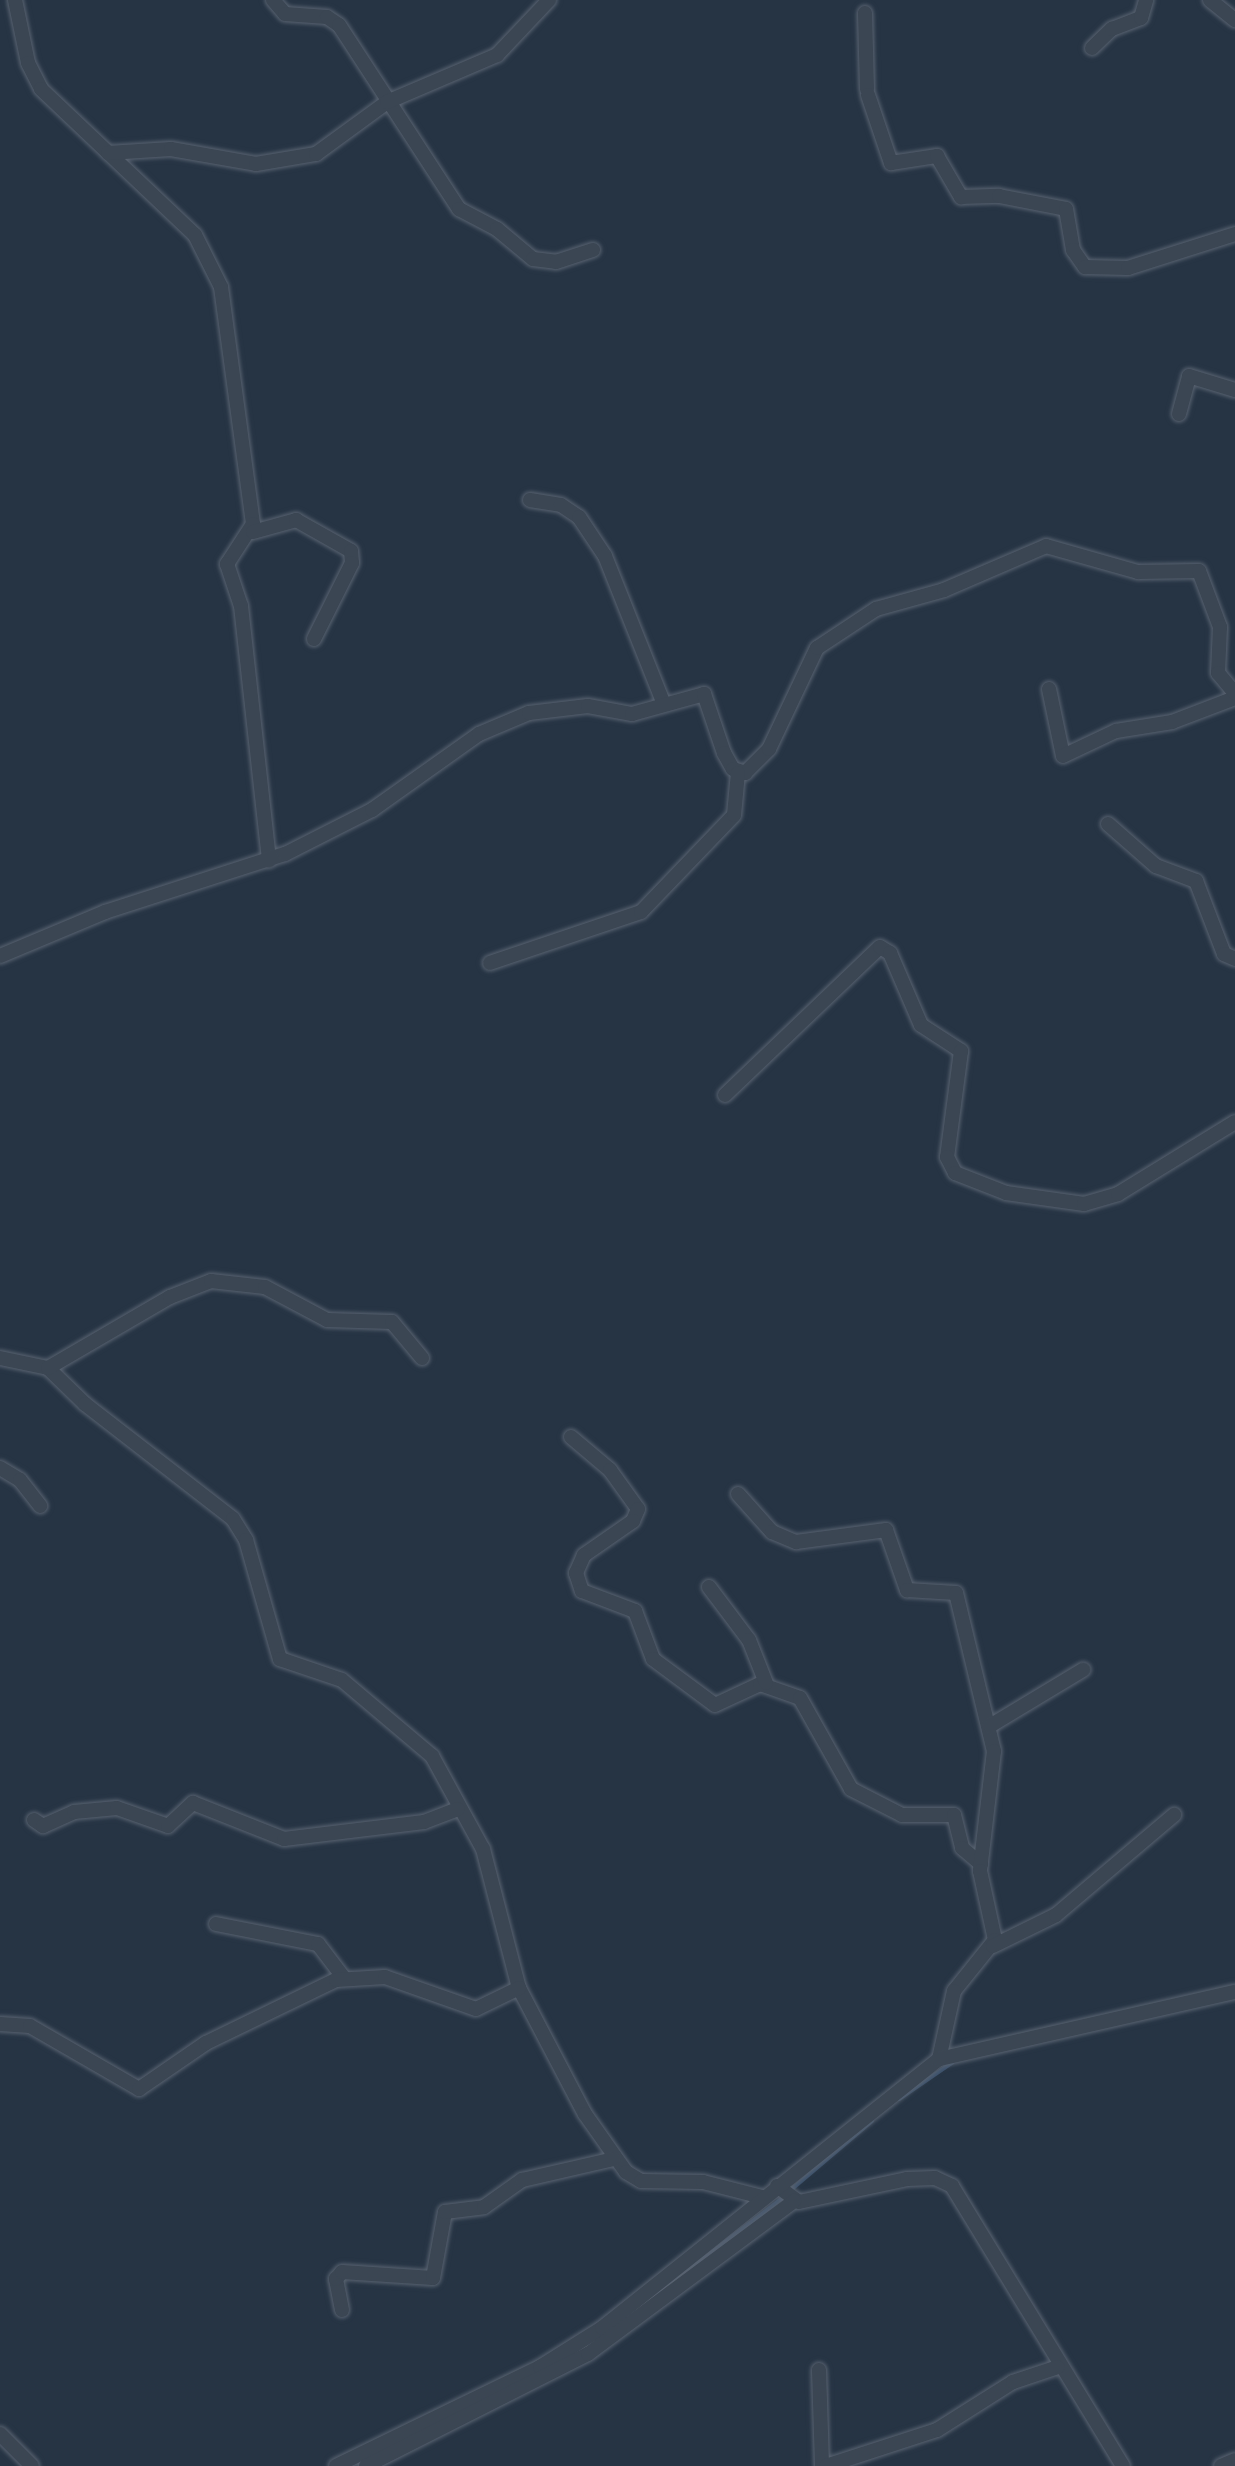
<!DOCTYPE html>
<html>
<head>
<meta charset="utf-8">
<style>
  body { margin:0 }
  #map { position:relative; width:1235px; height:2466px; overflow:hidden; background:#263444; font-family:"Open Sans",sans-serif }
  div>[style] { position:absolute }
  [style*='--x'] { left:calc(var(--x)*1px); top:calc(var(--y)*1px); width:calc(var(--w)*1px); rotate:calc(var(--a)*1deg) }
  .stream>* { height:4px; margin:-2px; padding:0 2px; transform-origin:2px; border-radius:2px; background:#3c526d }
  .roads { filter:drop-shadow(0 0 2px #596371) drop-shadow(0 0 2px #596371) }
  .street>* { height:14px; margin:-7px; padding:0 7px; transform-origin:7px; border-radius:7px; background:#3b4653 }
  span { translate:-50% -50%; white-space:nowrap; text-align:center; line-height:1.15; -webkit-text-stroke:9px #1f2a39; paint-order:stroke }
</style>
</head>
<body>
<div id="map">
  <div class="stream">
    <div style="--x:899;--y:2099;--w:65;--a:-34.4"></div>
    <div style="--x:792;--y:2189;--w:105;--a:-40.4"></div>
    <div style="--x:650;--y:2300;--w:170;--a:-37.6"></div>
  </div>
  <div class="roads">
    <div class="street">
      <div style="--x:15;--y:0;--w:64;--a:78.3"></div>
      <div style="--x:28;--y:63;--w:29;--a:63"></div>
      <div style="--x:41;--y:89;--w:212;--a:43.5"></div>
      <div style="--x:195;--y:235;--w:58;--a:63.4"></div>
      <div style="--x:221;--y:287;--w:239;--a:82.3"></div>
      <div style="--x:253;--y:524;--w:48;--a:123"></div>
      <div style="--x:227;--y:564;--w:44;--a:71.6"></div>
      <div style="--x:241;--y:606;--w:256;--a:83.7"></div>
      <div style="--x:273;--y:0;--w:18;--a:49"></div>
      <div style="--x:285;--y:14;--w:42;--a:4.1"></div>
      <div style="--x:327;--y:17;--w:14;--a:34"></div>
      <div style="--x:339;--y:25;--w:220;--a:56.9"></div>
      <div style="--x:459;--y:209;--w:43;--a:27.8"></div>
      <div style="--x:497;--y:229;--w:47;--a:39.8"></div>
      <div style="--x:533;--y:259;--w:23;--a:7"></div>
      <div style="--x:556;--y:262;--w:39;--a:-18"></div>
      <div style="--x:1210;--y:0;--w:32;--a:39"></div>
      <div style="--x:865;--y:13;--w:76;--a:88.5"></div>
      <div style="--x:1092;--y:48;--w:28;--a:-44"></div>
      <div style="--x:1112;--y:29;--w:31;--a:-21"></div>
      <div style="--x:1141;--y:18;--w:19;--a:-74"></div>
      <div style="--x:868;--y:95;--w:72;--a:71.3"></div>
      <div style="--x:891;--y:163;--w:47;--a:-8.7"></div>
      <div style="--x:937;--y:156;--w:48;--a:59.7"></div>
      <div style="--x:961;--y:197;--w:38;--a:-2"></div>
      <div style="--x:999;--y:196;--w:68;--a:11"></div>
      <div style="--x:1066;--y:209;--w:42;--a:80.3"></div>
      <div style="--x:1073;--y:250;--w:21;--a:55"></div>
      <div style="--x:1085;--y:267;--w:43;--a:1.3"></div>
      <div style="--x:1128;--y:268;--w:112;--a:-17.6"></div>
      <div style="--x:108;--y:153;--w:63;--a:-3.6"></div>
      <div style="--x:171;--y:149;--w:86;--a:10"></div>
      <div style="--x:256;--y:164;--w:61;--a:-9.5"></div>
      <div style="--x:316;--y:154;--w:88;--a:-36.2"></div>
      <div style="--x:387;--y:102;--w:120;--a:-23.1"></div>
      <div style="--x:497;--y:55;--w:76;--a:-46.6"></div>
      <div style="--x:1179;--y:414;--w:39;--a:-75"></div>
      <div style="--x:1189;--y:376;--w:48;--a:16.9"></div>
      <div style="--x:530;--y:500;--w:31;--a:9"></div>
      <div style="--x:561;--y:505;--w:22;--a:34"></div>
      <div style="--x:579;--y:517;--w:47;--a:56.3"></div>
      <div style="--x:605;--y:556;--w:159;--a:68.3"></div>
      <div style="--x:253;--y:532;--w:45;--a:-15.6"></div>
      <div style="--x:296;--y:520;--w:63;--a:29.4"></div>
      <div style="--x:351;--y:551;--w:12;--a:85"></div>
      <div style="--x:352;--y:563;--w:85;--a:116.6"></div>
      <div style="--x:1049;--y:689;--w:68;--a:78.2"></div>
      <div style="--x:1063;--y:756;--w:59;--a:-25.3"></div>
      <div style="--x:1116;--y:731;--w:57;--a:-9.1"></div>
      <div style="--x:1172;--y:722;--w:67;--a:-20.9"></div>
      <div style="--x:1108;--y:824;--w:64;--a:41.2"></div>
      <div style="--x:1156;--y:866;--w:43;--a:20.6"></div>
      <div style="--x:1196;--y:881;--w:78;--a:69"></div>
      <div style="--x:1224;--y:954;--w:12;--a:24"></div>
      <div style="--x:0;--y:956;--w:114;--a:-22.7"></div>
      <div style="--x:105;--y:912;--w:189;--a:-17.9"></div>
      <div style="--x:285;--y:854;--w:97;--a:-26.8"></div>
      <div style="--x:372;--y:810;--w:131;--a:-35.4"></div>
      <div style="--x:479;--y:734;--w:54;--a:-22.8"></div>
      <div style="--x:529;--y:713;--w:59;--a:-6.8"></div>
      <div style="--x:588;--y:706;--w:45;--a:10.3"></div>
      <div style="--x:632;--y:714;--w:75;--a:-15.5"></div>
      <div style="--x:704;--y:694;--w:62;--a:71.3"></div>
      <div style="--x:724;--y:753;--w:18;--a:61"></div>
      <div style="--x:733;--y:769;--w:13;--a:18"></div>
      <div style="--x:745;--y:773;--w:34;--a:-45"></div>
      <div style="--x:769;--y:749;--w:112;--a:-64.6"></div>
      <div style="--x:817;--y:648;--w:71;--a:-33.5"></div>
      <div style="--x:876;--y:609;--w:71;--a:-15.6"></div>
      <div style="--x:944;--y:590;--w:111;--a:-23.3"></div>
      <div style="--x:1046;--y:546;--w:96;--a:15.8"></div>
      <div style="--x:1138;--y:572;--w:61;--a:-0.9"></div>
      <div style="--x:1199;--y:571;--w:60;--a:69.4"></div>
      <div style="--x:1220;--y:627;--w:46;--a:92.5"></div>
      <div style="--x:1218;--y:673;--w:26;--a:50"></div>
      <div style="--x:490;--y:963;--w:159;--a:-18.7"></div>
      <div style="--x:641;--y:912;--w:134;--a:-46.2"></div>
      <div style="--x:734;--y:815;--w:42;--a:-84.6"></div>
      <div style="--x:725;--y:1095;--w:214;--a:-43.7"></div>
      <div style="--x:880;--y:947;--w:12;--a:31"></div>
      <div style="--x:890;--y:953;--w:78;--a:66.7"></div>
      <div style="--x:921;--y:1025;--w:48;--a:33"></div>
      <div style="--x:961;--y:1051;--w:107;--a:97.5"></div>
      <div style="--x:947;--y:1157;--w:18;--a:63"></div>
      <div style="--x:955;--y:1173;--w:55;--a:21.4"></div>
      <div style="--x:1006;--y:1193;--w:79;--a:8"></div>
      <div style="--x:1084;--y:1204;--w:35;--a:-16"></div>
      <div style="--x:1118;--y:1194;--w:137;--a:-31.6"></div>
      <div style="--x:0;--y:1358;--w:49;--a:11.8"></div>
      <div style="--x:48;--y:1368;--w:52;--a:44.2"></div>
      <div style="--x:85;--y:1404;--w:187;--a:37.8"></div>
      <div style="--x:233;--y:1519;--w:25;--a:58"></div>
      <div style="--x:246;--y:1540;--w:124;--a:74.1"></div>
      <div style="--x:280;--y:1659;--w:65;--a:18.7"></div>
      <div style="--x:342;--y:1680;--w:118;--a:40.2"></div>
      <div style="--x:432;--y:1756;--w:106;--a:61.3"></div>
      <div style="--x:483;--y:1849;--w:144;--a:75.5"></div>
      <div style="--x:519;--y:1988;--w:142;--a:62.4"></div>
      <div style="--x:585;--y:2114;--w:71;--a:54.7"></div>
      <div style="--x:626;--y:2172;--w:17;--a:31"></div>
      <div style="--x:641;--y:2181;--w:62;--a:0.9"></div>
      <div style="--x:703;--y:2182;--w:61;--a:14.3"></div>
      <div style="--x:48;--y:1368;--w:141;--a:-30.2"></div>
      <div style="--x:170;--y:1297;--w:44;--a:-21.3"></div>
      <div style="--x:211;--y:1281;--w:54;--a:6.3"></div>
      <div style="--x:265;--y:1287;--w:70;--a:28"></div>
      <div style="--x:327;--y:1320;--w:65;--a:1.8"></div>
      <div style="--x:392;--y:1322;--w:47;--a:50.2"></div>
      <div style="--x:571;--y:1437;--w:51;--a:40.2"></div>
      <div style="--x:610;--y:1470;--w:48;--a:54.3"></div>
      <div style="--x:638;--y:1509;--w:13;--a:113"></div>
      <div style="--x:633;--y:1521;--w:60;--a:145.2"></div>
      <div style="--x:584;--y:1555;--w:20;--a:114"></div>
      <div style="--x:576;--y:1573;--w:19;--a:72"></div>
      <div style="--x:582;--y:1591;--w:57;--a:20.7"></div>
      <div style="--x:635;--y:1611;--w:51;--a:69.4"></div>
      <div style="--x:653;--y:1659;--w:77;--a:36.6"></div>
      <div style="--x:715;--y:1705;--w:50;--a:-25"></div>
      <div style="--x:760;--y:1684;--w:42;--a:19.3"></div>
      <div style="--x:800;--y:1698;--w:104;--a:60.7"></div>
      <div style="--x:851;--y:1789;--w:57;--a:27"></div>
      <div style="--x:902;--y:1815;--w:52;--a:0"></div>
      <div style="--x:954;--y:1815;--w:34;--a:76"></div>
      <div style="--x:962;--y:1848;--w:25;--a:40"></div>
      <div style="--x:0;--y:1468;--w:23;--a:31"></div>
      <div style="--x:20;--y:1480;--w:33;--a:52"></div>
      <div style="--x:738;--y:1494;--w:51;--a:48.2"></div>
      <div style="--x:772;--y:1532;--w:26;--a:23"></div>
      <div style="--x:796;--y:1542;--w:91;--a:-7.6"></div>
      <div style="--x:886;--y:1530;--w:64;--a:70.7"></div>
      <div style="--x:907;--y:1590;--w:49;--a:3.5"></div>
      <div style="--x:956;--y:1593;--w:163;--a:76.5"></div>
      <div style="--x:994;--y:1751;--w:121;--a:96.7"></div>
      <div style="--x:980;--y:1871;--w:71;--a:77.7"></div>
      <div style="--x:995;--y:1940;--w:65;--a:128.8"></div>
      <div style="--x:954;--y:1991;--w:70;--a:102.4"></div>
      <div style="--x:709;--y:1587;--w:66;--a:53"></div>
      <div style="--x:749;--y:1640;--w:46;--a:68.4"></div>
      <div style="--x:990;--y:1726;--w:109;--a:-31.1"></div>
      <div style="--x:34;--y:1820;--w:11;--a:34"></div>
      <div style="--x:43;--y:1826;--w:34;--a:-24"></div>
      <div style="--x:74;--y:1812;--w:43;--a:-5.3"></div>
      <div style="--x:117;--y:1808;--w:54;--a:19.4"></div>
      <div style="--x:168;--y:1826;--w:34;--a:-43"></div>
      <div style="--x:193;--y:1803;--w:98;--a:21.6"></div>
      <div style="--x:284;--y:1839;--w:141;--a:-6.9"></div>
      <div style="--x:424;--y:1822;--w:36;--a:-21"></div>
      <div style="--x:216;--y:1924;--w:104;--a:11.1"></div>
      <div style="--x:318;--y:1944;--w:43;--a:52.6"></div>
      <div style="--x:993;--y:1946;--w:70;--a:-26.2"></div>
      <div style="--x:1056;--y:1915;--w:155;--a:-40.3"></div>
      <div style="--x:0;--y:2024;--w:30;--a:4"></div>
      <div style="--x:30;--y:2026;--w:126;--a:30"></div>
      <div style="--x:139;--y:2089;--w:81;--a:-34.5"></div>
      <div style="--x:206;--y:2043;--w:144;--a:-25.9"></div>
      <div style="--x:336;--y:1980;--w:49;--a:-3.5"></div>
      <div style="--x:385;--y:1977;--w:96;--a:19.4"></div>
      <div style="--x:476;--y:2009;--w:48;--a:-26"></div>
      <div style="--x:777;--y:2186;--w:27;--a:36"></div>
      <div style="--x:799;--y:2202;--w:110;--a:-12"></div>
      <div style="--x:907;--y:2179;--w:28;--a:-2"></div>
      <div style="--x:935;--y:2178;--w:19;--a:25"></div>
      <div style="--x:952;--y:2186;--w:328;--a:58.6"></div>
      <div style="--x:342;--y:2310;--w:32;--a:-101"></div>
      <div style="--x:336;--y:2279;--w:9;--a:-49"></div>
      <div style="--x:342;--y:2272;--w:91;--a:3.8"></div>
      <div style="--x:433;--y:2278;--w:67;--a:-79.7"></div>
      <div style="--x:445;--y:2212;--w:39;--a:-7"></div>
      <div style="--x:484;--y:2207;--w:47;--a:-35.4"></div>
      <div style="--x:522;--y:2180;--w:94;--a:-12.9"></div>
      <div style="--x:819;--y:2370;--w:96;--a:88.2"></div>
      <div style="--x:0;--y:2434;--w:45;--a:45"></div>
      <div style="--x:336;--y:2466;--w:227;--a:-25.9"></div>
      <div style="--x:540;--y:2367;--w:73;--a:-32.2"></div>
      <div style="--x:602;--y:2328;--w:431;--a:-38.6"></div>
      <div style="--x:939;--y:2059;--w:303;--a:-12.8"></div>
      <div style="--x:366;--y:2466;--w:249;--a:-26.8"></div>
      <div style="--x:588;--y:2354;--w:257;--a:-36.6"></div>
      <div style="--x:826;--y:2466;--w:117;--a:-18"></div>
      <div style="--x:937;--y:2430;--w:90;--a:-32.3"></div>
      <div style="--x:1013;--y:2382;--w:47;--a:-18.4"></div>
      <div style="--x:1221;--y:2466;--w:15;--a:-23"></div>
    </div>
  </div>
</div>
</body>
</html>
